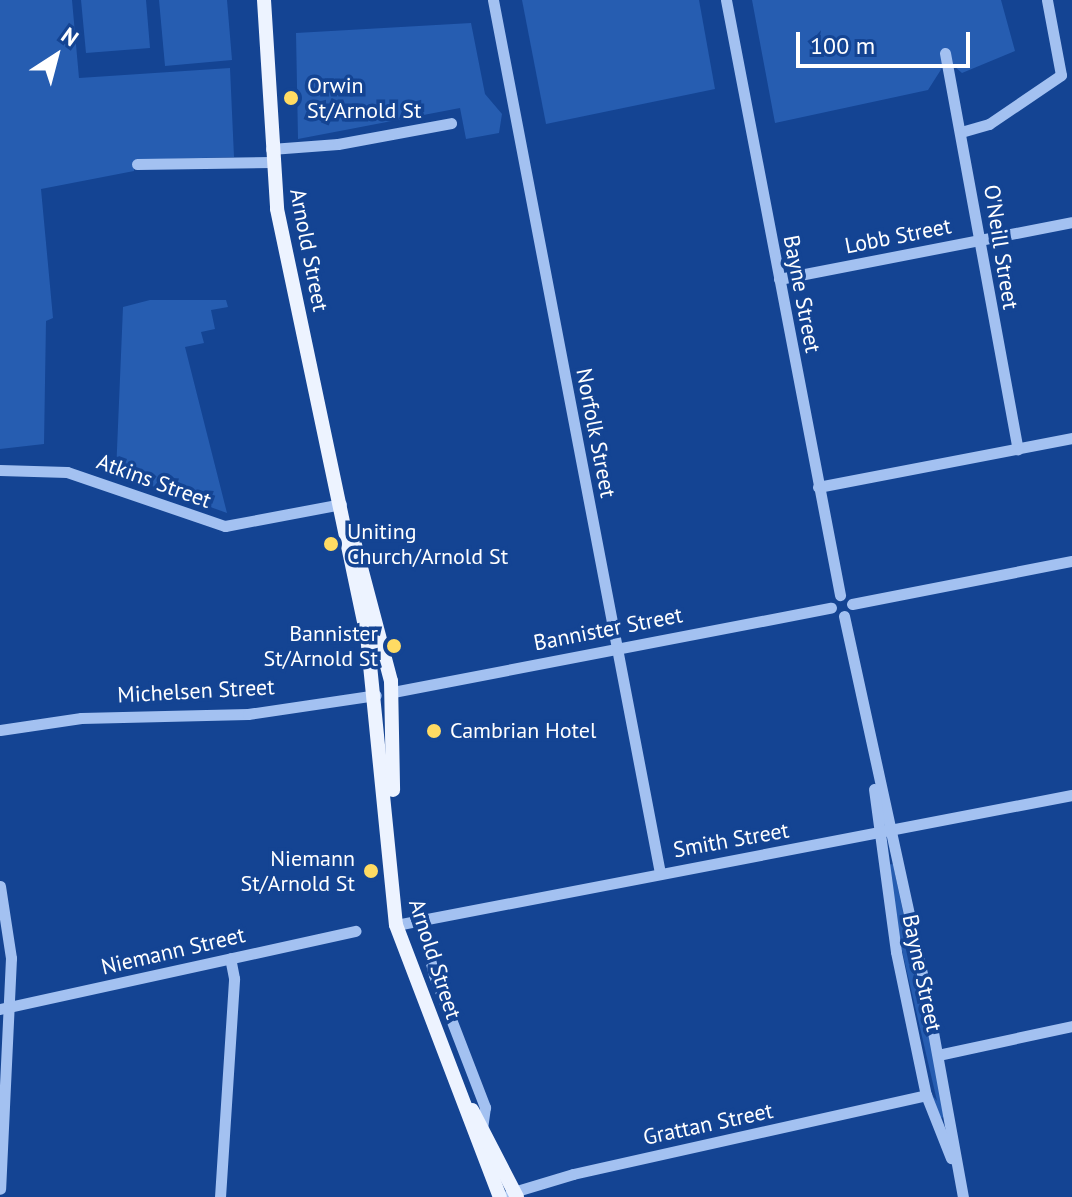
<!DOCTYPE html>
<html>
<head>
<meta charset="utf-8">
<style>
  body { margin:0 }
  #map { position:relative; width:1072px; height:1197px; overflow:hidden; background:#144493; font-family:"PT Sans",sans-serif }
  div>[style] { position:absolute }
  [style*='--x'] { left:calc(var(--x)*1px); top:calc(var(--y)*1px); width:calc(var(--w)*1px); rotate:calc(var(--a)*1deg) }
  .green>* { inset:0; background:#265db1 }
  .minor>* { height:11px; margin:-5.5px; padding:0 5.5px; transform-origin:5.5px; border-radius:5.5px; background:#a3c1f1 }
  .major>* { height:14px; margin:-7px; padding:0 7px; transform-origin:7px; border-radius:7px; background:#edf3ff }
  .dots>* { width:22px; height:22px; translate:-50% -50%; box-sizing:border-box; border:4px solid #144493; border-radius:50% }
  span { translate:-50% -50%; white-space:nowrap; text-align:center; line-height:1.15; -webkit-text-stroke:7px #144493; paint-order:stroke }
  .poi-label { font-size:22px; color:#fff }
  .left { translate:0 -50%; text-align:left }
  .right { translate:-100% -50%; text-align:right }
  .street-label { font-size:22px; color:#fff }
  .north { position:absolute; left:16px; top:16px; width:80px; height:80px; -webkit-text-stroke:6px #144493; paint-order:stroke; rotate:36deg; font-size:22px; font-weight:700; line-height:32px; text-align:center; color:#fff }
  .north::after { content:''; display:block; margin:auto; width:28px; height:36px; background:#fff; clip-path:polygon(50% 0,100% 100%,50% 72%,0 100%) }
  .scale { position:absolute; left:796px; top:32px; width:174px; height:36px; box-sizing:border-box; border:4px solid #fff; border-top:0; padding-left:10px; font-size:24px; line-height:28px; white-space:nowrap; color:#fff; -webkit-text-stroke:6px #144493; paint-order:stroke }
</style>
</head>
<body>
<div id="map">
  <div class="green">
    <div style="clip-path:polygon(0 0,72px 0,79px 78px,230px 68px,234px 157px,134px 160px,134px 171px,41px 189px,53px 318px,46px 321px,44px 444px,0 449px)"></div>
    <div style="clip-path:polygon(81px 0,146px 0,150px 48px,86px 53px)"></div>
    <div style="clip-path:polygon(159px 0,227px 0,232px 60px,165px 66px)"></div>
    <div style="clip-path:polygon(522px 0,699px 0,715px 89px,546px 124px)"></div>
    <div style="clip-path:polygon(752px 0,1001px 0,1015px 51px,962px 73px,954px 66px,942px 68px,928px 90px,775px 123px)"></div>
    <div style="clip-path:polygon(471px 23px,485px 94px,502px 114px,499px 133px,466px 139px,460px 108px,298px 139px,296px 33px)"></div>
    <div style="clip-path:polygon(150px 300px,226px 300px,228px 307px,211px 310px,215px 329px,201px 332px,204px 343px,185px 347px,227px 513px,116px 473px,123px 307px)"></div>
    <div style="clip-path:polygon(893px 864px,946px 1117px,939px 1118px,928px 1090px,937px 1101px,898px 933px,887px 865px)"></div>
  </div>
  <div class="minor">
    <div style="--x:493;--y:0;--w:889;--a:79.17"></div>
    <div style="--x:726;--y:0;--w:606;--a:79.15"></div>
    <div style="--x:945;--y:53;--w:403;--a:79.6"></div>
    <div style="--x:961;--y:132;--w:29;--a:-16"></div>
    <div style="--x:989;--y:124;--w:87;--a:-34.2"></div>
    <div style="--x:1061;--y:75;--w:76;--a:-100.6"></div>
    <div style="--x:271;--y:149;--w:67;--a:-4.3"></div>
    <div style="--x:338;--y:144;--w:115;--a:-10.5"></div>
    <div style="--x:137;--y:164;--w:135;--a:-0.8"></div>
    <div style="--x:779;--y:279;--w:298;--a:-11"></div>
    <div style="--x:0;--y:470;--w:67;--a:1.7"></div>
    <div style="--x:67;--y:472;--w:167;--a:18.9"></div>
    <div style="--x:225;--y:526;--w:118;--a:-10.7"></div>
    <div style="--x:818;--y:487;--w:259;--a:-10.9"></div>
    <div style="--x:852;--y:604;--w:224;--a:-11.1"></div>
    <div style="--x:844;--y:616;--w:370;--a:77.7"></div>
    <div style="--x:923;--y:977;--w:224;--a:79.7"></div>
    <div style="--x:393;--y:692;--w:446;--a:-10.9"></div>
    <div style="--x:0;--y:730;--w:82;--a:-8.4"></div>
    <div style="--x:81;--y:718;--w:167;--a:-1.4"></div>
    <div style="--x:248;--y:714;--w:129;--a:-8.4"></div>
    <div style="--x:874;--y:789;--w:164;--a:82.3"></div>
    <div style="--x:896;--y:952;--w:146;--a:78.2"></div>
    <div style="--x:926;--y:1095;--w:68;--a:68.4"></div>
    <div style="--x:0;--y:886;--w:73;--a:81.3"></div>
    <div style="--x:11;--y:958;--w:231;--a:92.7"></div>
    <div style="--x:420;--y:920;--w:57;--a:75.7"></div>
    <div style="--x:434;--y:975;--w:142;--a:68.9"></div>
    <div style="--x:485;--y:1107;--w:21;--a:98"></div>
    <div style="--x:396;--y:925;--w:688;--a:-10.89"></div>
    <div style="--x:0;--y:1009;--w:364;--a:-12.4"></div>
    <div style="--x:938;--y:1055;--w:137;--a:-12.2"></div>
    <div style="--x:510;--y:1193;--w:66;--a:-16.8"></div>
    <div style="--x:573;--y:1174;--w:362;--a:-12.6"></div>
    <div style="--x:220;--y:1197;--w:219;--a:-86.3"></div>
    <div style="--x:234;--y:978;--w:20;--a:-101"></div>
  </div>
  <div class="major">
    <div style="--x:264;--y:0;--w:209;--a:86.4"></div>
    <div style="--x:277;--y:209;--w:435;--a:78.1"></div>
    <div style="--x:367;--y:635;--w:291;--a:84.3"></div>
    <div style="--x:396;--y:925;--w:291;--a:69.1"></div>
    <div style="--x:354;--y:541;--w:145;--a:75.2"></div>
    <div style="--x:391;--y:681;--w:109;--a:88.9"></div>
    <div style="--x:472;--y:1110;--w:98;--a:62.7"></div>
  </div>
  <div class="dots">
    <div style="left:291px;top:98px;background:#ffdb63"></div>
    <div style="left:331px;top:544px;background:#ffdb63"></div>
    <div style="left:394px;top:646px;background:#ffdb63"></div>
    <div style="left:434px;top:731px;background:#ffdb63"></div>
    <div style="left:371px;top:871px;background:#ffdb63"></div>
  </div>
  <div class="poi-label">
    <span class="left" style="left:307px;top:98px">Orwin<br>St/Arnold St</span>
    <span class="left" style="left:347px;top:544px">Uniting<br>Church/Arnold St</span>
    <span class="right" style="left:378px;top:646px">Bannister<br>St/Arnold St</span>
    <span class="left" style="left:450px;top:731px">Cambrian Hotel</span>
    <span class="right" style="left:355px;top:871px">Niemann<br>St/Arnold St</span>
  </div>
  <div class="street-label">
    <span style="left:898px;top:236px;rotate:-11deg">Lobb Street</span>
    <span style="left:1001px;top:247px;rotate:81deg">O'Neill Street</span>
    <span style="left:309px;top:250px;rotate:79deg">Arnold Street</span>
    <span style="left:802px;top:294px;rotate:79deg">Bayne Street</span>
    <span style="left:596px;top:433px;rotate:79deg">Norfolk Street</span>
    <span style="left:154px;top:481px;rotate:20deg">Atkins Street</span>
    <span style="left:608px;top:629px;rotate:-11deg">Bannister Street</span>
    <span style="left:196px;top:691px;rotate:-3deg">Michelsen Street</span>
    <span style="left:731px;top:840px;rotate:-10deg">Smith Street</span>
    <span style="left:173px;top:951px;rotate:-13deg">Niemann Street</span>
    <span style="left:435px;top:959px;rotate:72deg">Arnold Street</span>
    <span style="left:922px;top:973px;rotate:78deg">Bayne Street</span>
    <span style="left:708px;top:1124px;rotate:-12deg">Grattan Street</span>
  </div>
  <div class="north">N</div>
  <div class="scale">100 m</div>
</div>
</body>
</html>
